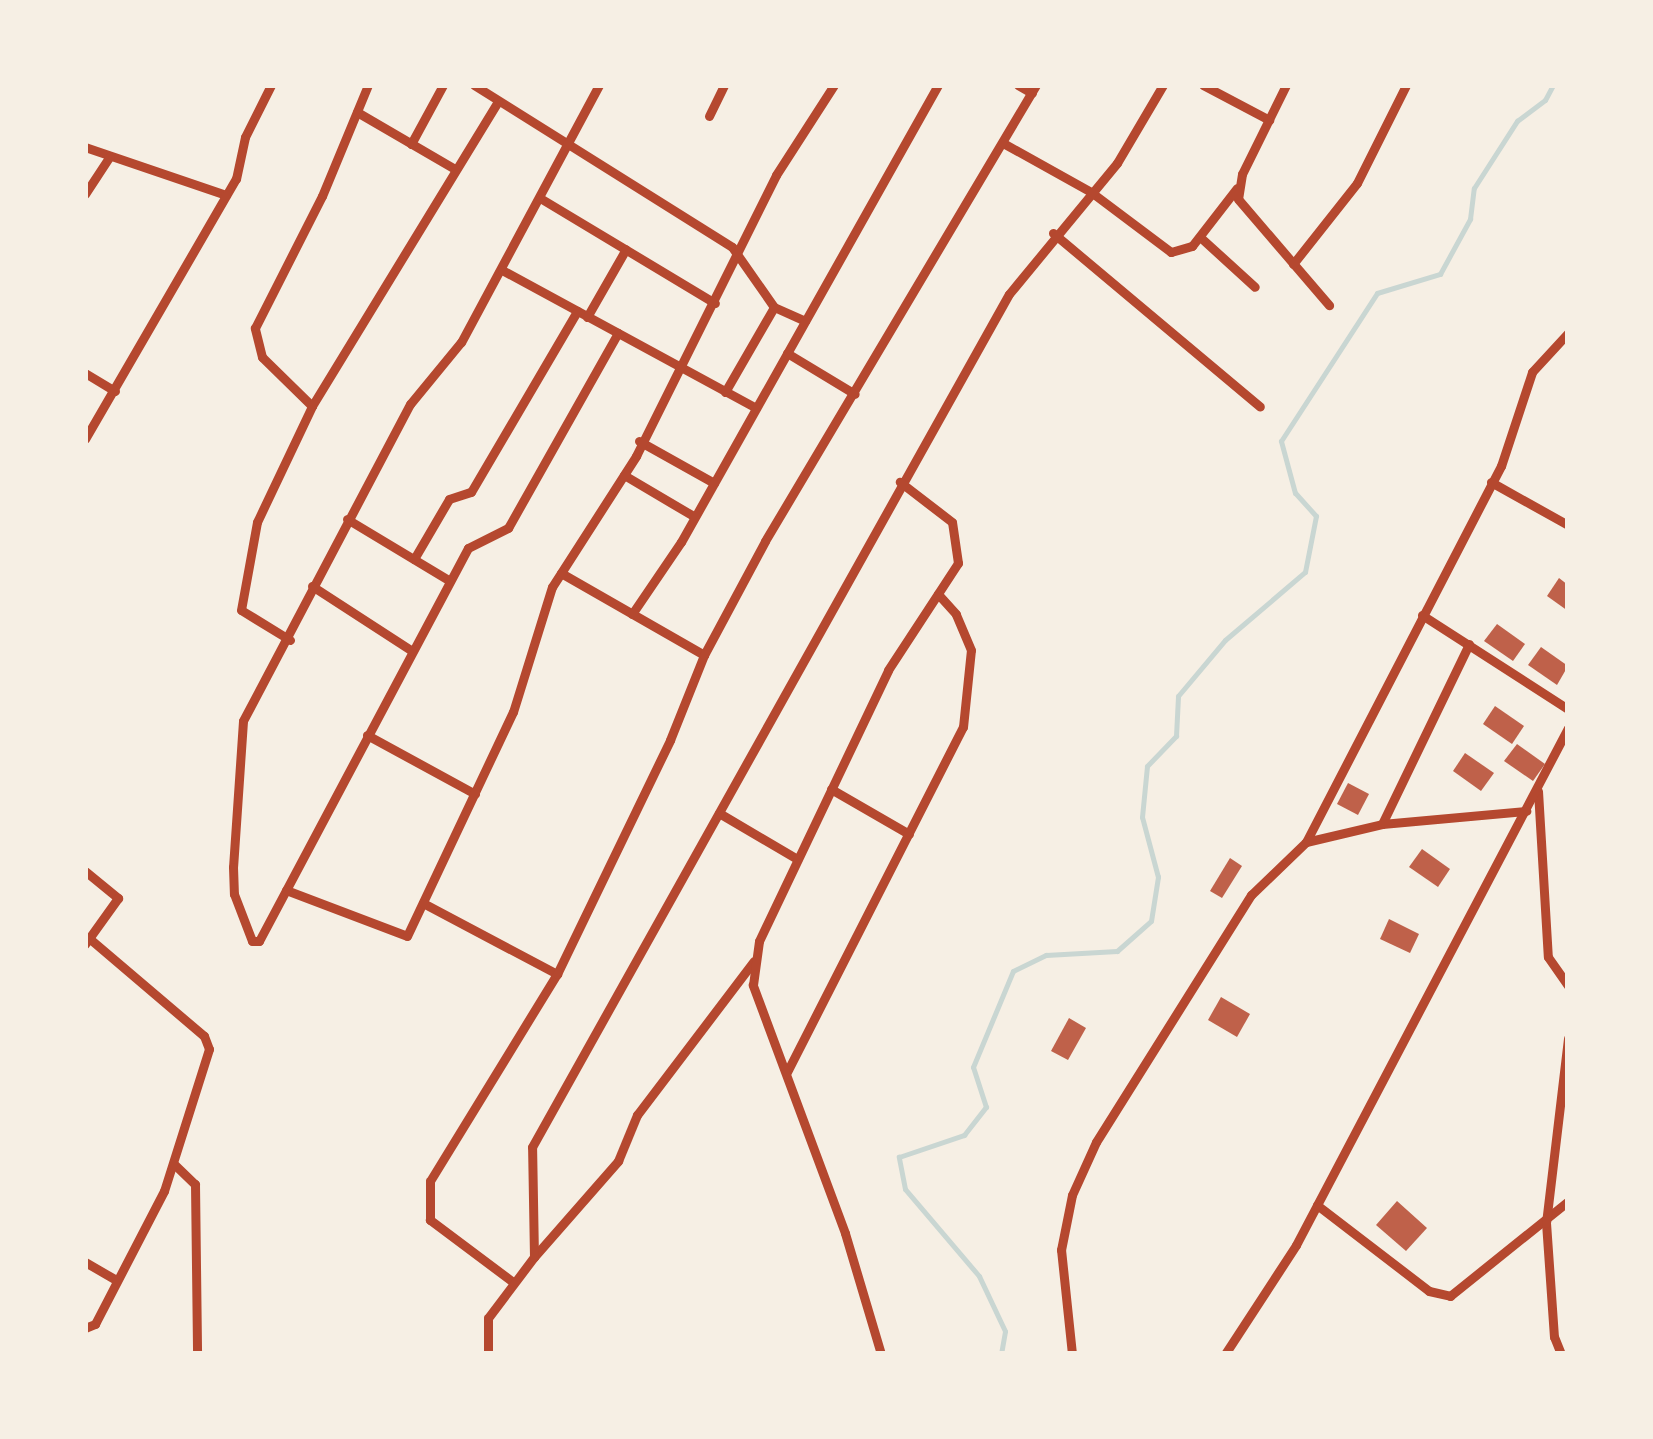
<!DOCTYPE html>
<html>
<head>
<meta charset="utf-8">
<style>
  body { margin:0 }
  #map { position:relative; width:1653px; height:1439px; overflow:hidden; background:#f6efe4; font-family:Montserrat,sans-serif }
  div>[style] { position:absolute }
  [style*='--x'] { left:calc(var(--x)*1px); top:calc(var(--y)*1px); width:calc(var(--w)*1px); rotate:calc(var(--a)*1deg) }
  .stream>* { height:5px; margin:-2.5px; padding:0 2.5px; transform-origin:2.5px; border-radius:2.5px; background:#c9d6d2 }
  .building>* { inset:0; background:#bf614a }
  .minor>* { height:9px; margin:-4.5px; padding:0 4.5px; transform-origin:4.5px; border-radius:4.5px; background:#b5482f }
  span { translate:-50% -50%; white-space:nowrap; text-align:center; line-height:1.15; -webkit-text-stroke:10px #f6efe4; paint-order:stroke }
  .frame { position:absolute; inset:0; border:88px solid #f6efe4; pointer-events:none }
</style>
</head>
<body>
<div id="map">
  <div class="stream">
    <div style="--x:1001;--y:1354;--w:23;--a:-80"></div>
    <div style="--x:1005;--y:1331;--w:61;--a:-115.3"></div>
    <div style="--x:979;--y:1276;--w:114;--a:-130.4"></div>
    <div style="--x:905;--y:1189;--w:33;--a:-101"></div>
    <div style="--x:899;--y:1157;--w:69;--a:-18.7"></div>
    <div style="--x:964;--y:1135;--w:36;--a:-52"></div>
    <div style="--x:986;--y:1107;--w:42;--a:-108"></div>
    <div style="--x:973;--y:1067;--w:104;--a:-67.4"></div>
    <div style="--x:1013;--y:971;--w:37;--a:-26"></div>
    <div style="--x:1046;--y:955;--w:71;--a:-3.2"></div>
    <div style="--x:1117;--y:951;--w:45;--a:-41.4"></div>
    <div style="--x:1151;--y:921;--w:45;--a:-81"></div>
    <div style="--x:1158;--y:877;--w:62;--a:-104.9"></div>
    <div style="--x:1142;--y:817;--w:51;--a:-84.4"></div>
    <div style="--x:1147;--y:766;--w:42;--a:-46"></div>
    <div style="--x:1176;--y:736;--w:40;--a:-87.1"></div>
    <div style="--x:1178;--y:696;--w:73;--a:-50"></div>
    <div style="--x:1225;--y:640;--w:105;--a:-40.4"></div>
    <div style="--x:1305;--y:572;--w:57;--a:-78.9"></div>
    <div style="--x:1316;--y:516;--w:31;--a:-132"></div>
    <div style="--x:1295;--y:493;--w:54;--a:-105.1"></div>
    <div style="--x:1281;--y:441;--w:176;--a:-57"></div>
    <div style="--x:1377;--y:293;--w:66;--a:-16.8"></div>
    <div style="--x:1440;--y:274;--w:63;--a:-61.4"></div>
    <div style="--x:1470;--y:219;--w:31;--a:-83"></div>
    <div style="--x:1474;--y:188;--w:80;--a:-57.3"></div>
    <div style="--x:1517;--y:121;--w:35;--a:-37"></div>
    <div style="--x:1545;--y:100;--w:17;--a:-62"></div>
  </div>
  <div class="building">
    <div style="clip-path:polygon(1559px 578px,1568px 585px,1568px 611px,1547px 596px)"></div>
    <div style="clip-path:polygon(1497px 624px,1525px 644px,1513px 661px,1484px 641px)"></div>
    <div style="clip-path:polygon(1541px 647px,1568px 666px,1557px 685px,1528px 665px)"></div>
    <div style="clip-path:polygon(1495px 706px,1524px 726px,1512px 744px,1483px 724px)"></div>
    <div style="clip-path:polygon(1517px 744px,1545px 764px,1533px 781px,1504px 761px)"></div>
    <div style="clip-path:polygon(1465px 753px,1494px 773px,1481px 791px,1453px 771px)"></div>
    <div style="clip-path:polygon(1348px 783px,1369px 794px,1358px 815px,1337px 804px)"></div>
    <div style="clip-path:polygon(1422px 849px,1450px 869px,1438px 887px,1409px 867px)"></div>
    <div style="clip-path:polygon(1230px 858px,1242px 866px,1222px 898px,1210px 891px)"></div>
    <div style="clip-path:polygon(1389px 919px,1419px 934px,1410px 953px,1380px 939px)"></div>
    <div style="clip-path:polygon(1221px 997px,1250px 1014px,1237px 1037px,1208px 1020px)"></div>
    <div style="clip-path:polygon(1069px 1018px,1086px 1028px,1068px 1060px,1051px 1051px)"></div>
    <div style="clip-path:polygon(1397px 1201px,1427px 1228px,1406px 1251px,1376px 1225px)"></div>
  </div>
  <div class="minor">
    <div style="--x:474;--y:85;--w:305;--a:32.1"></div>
    <div style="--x:732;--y:247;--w:73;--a:55"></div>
    <div style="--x:774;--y:307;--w:34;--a:24"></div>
    <div style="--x:599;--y:85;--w:292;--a:118.2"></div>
    <div style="--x:461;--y:342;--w:80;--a:129.4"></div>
    <div style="--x:410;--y:404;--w:358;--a:117.8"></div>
    <div style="--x:243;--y:721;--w:146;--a:93.9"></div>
    <div style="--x:233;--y:867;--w:27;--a:88"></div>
    <div style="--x:234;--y:894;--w:50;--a:69"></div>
    <div style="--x:252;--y:941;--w:7;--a:0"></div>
    <div style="--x:259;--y:941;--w:445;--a:-62"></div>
    <div style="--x:468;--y:548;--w:45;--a:-26.6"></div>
    <div style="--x:508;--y:528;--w:224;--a:-60.6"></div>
    <div style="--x:1018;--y:85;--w:16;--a:30"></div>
    <div style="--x:1203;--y:85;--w:75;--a:27.9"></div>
    <div style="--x:1286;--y:85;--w:99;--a:116.3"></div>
    <div style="--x:1242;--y:174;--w:25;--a:99"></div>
    <div style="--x:1238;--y:199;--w:140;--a:49.4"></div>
    <div style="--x:357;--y:112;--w:113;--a:30.2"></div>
    <div style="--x:709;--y:116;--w:34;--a:-64"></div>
    <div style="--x:1003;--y:143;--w:101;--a:29.1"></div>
    <div style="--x:1091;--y:192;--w:100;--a:36.9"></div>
    <div style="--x:1171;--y:252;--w:22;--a:-16"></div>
    <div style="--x:1192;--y:246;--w:73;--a:-52.2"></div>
    <div style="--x:411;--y:144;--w:67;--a:-61.5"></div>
    <div style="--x:85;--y:147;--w:149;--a:18.8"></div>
    <div style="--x:85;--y:194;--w:45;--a:-56.7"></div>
    <div style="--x:540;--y:198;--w:204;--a:31"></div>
    <div style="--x:1053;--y:233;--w:270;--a:40"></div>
    <div style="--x:1200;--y:237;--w:74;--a:42.3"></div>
    <div style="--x:1293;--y:264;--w:103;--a:-51.7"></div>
    <div style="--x:1357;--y:183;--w:110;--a:-63.4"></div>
    <div style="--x:502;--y:270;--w:289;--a:28.5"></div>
    <div style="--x:587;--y:317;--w:78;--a:-60.2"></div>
    <div style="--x:787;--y:353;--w:79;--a:31.1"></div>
    <div style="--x:85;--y:373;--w:35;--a:31"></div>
    <div style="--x:725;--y:392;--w:98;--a:-60"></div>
    <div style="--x:312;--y:406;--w:70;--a:-135.6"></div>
    <div style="--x:262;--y:357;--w:30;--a:-104"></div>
    <div style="--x:255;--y:328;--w:148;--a:-63.1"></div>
    <div style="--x:322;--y:196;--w:120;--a:-67.5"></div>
    <div style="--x:85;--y:439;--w:301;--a:-59.9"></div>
    <div style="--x:236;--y:179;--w:43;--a:-77.9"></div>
    <div style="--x:245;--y:137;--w:58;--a:-63.4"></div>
    <div style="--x:639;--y:441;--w:86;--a:29.2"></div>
    <div style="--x:624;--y:475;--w:82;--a:30.6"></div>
    <div style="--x:1491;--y:482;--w:88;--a:29.2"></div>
    <div style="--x:347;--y:519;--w:120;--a:31"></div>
    <div style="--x:414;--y:559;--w:69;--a:-59.7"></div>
    <div style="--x:449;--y:499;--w:23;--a:-18"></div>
    <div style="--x:471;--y:492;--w:210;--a:-59.6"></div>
    <div style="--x:561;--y:573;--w:165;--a:29.8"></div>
    <div style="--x:312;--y:586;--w:119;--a:33"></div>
    <div style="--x:632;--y:614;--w:87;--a:-55.8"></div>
    <div style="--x:681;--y:542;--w:524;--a:-60.65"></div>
    <div style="--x:1422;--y:615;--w:174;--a:32.8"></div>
    <div style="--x:290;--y:640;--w:57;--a:-148.5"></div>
    <div style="--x:241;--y:610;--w:89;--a:-79.7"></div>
    <div style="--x:257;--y:522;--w:128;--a:-64.6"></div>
    <div style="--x:312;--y:406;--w:357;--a:-58.6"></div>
    <div style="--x:367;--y:735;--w:123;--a:28.6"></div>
    <div style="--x:831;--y:789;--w:90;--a:30"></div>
    <div style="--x:1538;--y:791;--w:166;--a:86.6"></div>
    <div style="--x:1548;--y:957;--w:35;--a:55"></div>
    <div style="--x:719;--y:813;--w:91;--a:30.5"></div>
    <div style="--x:1382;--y:824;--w:200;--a:-64.2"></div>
    <div style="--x:1306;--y:842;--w:424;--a:-62.6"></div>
    <div style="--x:1501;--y:466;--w:99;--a:-71.7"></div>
    <div style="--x:1532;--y:372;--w:53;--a:-47.3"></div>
    <div style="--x:85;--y:871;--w:43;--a:39.3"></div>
    <div style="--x:118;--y:898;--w:57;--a:125.7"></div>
    <div style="--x:286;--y:890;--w:129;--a:20.8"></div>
    <div style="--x:407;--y:936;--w:248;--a:-64.7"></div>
    <div style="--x:513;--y:712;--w:131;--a:-72.7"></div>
    <div style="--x:552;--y:587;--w:156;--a:-57.3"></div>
    <div style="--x:636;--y:456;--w:314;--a:-63.5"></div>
    <div style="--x:776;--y:175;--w:107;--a:-57.2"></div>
    <div style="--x:423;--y:903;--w:152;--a:27.9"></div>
    <div style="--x:787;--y:1072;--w:387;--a:-63"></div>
    <div style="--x:963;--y:727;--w:77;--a:-84.1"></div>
    <div style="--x:971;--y:650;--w:39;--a:-113"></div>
    <div style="--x:956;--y:614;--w:27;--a:-132"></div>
    <div style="--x:175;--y:1165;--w:28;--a:44"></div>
    <div style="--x:195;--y:1184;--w:170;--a:89.3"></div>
    <div style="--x:1317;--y:1205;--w:141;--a:37.5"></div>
    <div style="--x:1429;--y:1291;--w:22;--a:13"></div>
    <div style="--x:1450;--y:1296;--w:151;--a:-38.8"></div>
    <div style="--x:534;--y:1257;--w:128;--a:-48.8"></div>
    <div style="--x:618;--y:1161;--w:50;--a:-67.6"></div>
    <div style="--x:637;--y:1115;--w:193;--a:-52.8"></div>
    <div style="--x:85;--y:1262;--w:36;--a:30"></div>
    <div style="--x:513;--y:1282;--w:104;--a:-143.2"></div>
    <div style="--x:430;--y:1220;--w:39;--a:-90"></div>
    <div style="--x:430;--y:1181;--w:243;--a:-58.5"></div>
    <div style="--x:557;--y:974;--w:260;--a:-64.2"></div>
    <div style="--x:670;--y:740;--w:92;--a:-68.2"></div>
    <div style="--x:704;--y:655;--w:129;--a:-61.8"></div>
    <div style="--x:765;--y:541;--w:530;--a:-59.28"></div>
    <div style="--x:85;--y:1328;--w:11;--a:-22"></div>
    <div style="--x:95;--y:1324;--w:150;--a:-62.6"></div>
    <div style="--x:164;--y:1191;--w:149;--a:-72.4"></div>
    <div style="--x:209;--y:1049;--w:14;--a:-111"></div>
    <div style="--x:204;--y:1036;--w:151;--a:-139.6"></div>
    <div style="--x:488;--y:1354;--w:36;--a:-90"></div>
    <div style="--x:488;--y:1318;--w:76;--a:-53"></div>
    <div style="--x:534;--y:1257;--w:110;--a:-91"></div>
    <div style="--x:532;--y:1147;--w:977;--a:-60.79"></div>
    <div style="--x:1009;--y:294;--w:170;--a:-50.5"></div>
    <div style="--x:1117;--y:163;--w:91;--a:-59.5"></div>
    <div style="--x:881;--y:1354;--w:126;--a:-106.6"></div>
    <div style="--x:845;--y:1233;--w:265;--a:-110.4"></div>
    <div style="--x:753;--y:985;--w:44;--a:-82.2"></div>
    <div style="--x:759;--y:941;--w:300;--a:-64.5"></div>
    <div style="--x:888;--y:670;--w:128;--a:-56.8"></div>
    <div style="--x:958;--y:563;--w:41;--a:-98.3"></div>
    <div style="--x:952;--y:522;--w:66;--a:-142.4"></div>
    <div style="--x:1072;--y:1354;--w:105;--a:-96"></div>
    <div style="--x:1061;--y:1250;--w:56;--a:-78.7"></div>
    <div style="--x:1072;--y:1195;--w:58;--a:-65.6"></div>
    <div style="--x:1096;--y:1142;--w:292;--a:-57.9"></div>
    <div style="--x:1251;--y:895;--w:76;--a:-43.9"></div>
    <div style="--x:1306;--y:842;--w:78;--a:-13.3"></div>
    <div style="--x:1382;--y:824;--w:145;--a:-5.2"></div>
    <div style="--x:1225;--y:1354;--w:130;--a:-56.9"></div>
    <div style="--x:1296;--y:1245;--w:584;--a:-62.25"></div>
    <div style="--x:1561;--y:1354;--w:18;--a:-112"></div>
    <div style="--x:1554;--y:1337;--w:114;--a:-94"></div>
    <div style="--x:1546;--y:1223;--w:186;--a:-83.2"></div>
  </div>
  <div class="frame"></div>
</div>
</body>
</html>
